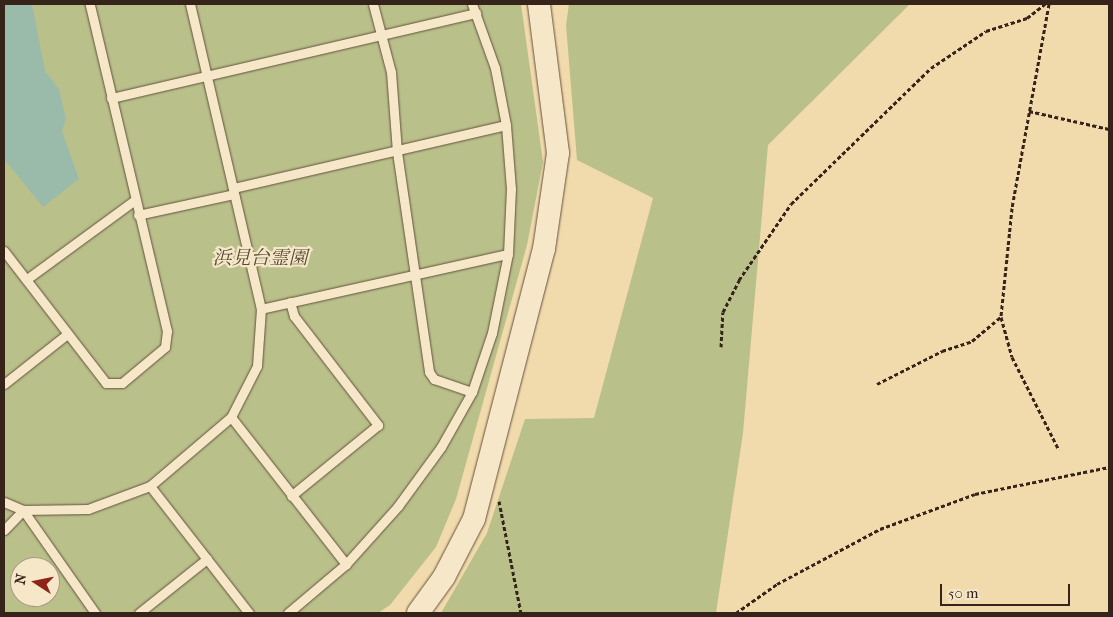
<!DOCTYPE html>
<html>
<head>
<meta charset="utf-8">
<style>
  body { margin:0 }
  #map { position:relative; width:1113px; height:617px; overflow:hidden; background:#f1daac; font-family:"IM FELL French Canon","Noto Serif JP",serif }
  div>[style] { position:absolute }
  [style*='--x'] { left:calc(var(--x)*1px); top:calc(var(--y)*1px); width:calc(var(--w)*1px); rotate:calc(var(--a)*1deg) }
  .green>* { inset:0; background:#b9c08a }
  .water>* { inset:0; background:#9bbbaa }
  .path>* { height:3px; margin-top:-1.5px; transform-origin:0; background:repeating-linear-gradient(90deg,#36231a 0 4px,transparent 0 6.5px) }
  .roads { filter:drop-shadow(0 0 1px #65513e) drop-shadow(0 0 1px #65513e) }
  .service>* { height:9px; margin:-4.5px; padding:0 4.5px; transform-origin:4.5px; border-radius:4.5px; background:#f6e7c9 }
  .tertiary>* { height:22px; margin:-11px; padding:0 11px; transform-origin:11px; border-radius:11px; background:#f6e7c9 }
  span { translate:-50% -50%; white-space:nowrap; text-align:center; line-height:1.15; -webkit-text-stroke:4.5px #f6e7c9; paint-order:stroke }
  .park-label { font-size:19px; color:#574a36; font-style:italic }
  .frame { position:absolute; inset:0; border:5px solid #36231a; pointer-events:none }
  .north { position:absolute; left:10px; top:557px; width:50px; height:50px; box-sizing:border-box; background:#f6e7c9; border:1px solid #a99983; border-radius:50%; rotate:281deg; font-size:14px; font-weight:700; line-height:20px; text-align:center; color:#36231a }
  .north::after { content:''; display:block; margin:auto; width:18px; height:22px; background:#8f2418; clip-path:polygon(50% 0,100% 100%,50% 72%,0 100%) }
  .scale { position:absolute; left:940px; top:584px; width:130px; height:22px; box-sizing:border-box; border:2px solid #36231a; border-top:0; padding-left:6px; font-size:15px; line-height:18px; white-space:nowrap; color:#36231a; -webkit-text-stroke:4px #f6e7c9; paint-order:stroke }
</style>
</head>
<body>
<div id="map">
  <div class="green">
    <div style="clip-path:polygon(evenodd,4px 4px,521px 4px,543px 162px,527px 245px,456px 499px,436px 547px,390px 605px,378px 613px,4px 613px,4px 4px,20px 567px,50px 567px,50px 597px,20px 597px,20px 567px)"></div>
    <div style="clip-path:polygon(569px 4px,910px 4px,768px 145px,743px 433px,716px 613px,441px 613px,487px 533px,525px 419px,594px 418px,653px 198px,577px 160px,566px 25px)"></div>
  </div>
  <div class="water">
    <div style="clip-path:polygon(4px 4px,32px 4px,45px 71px,59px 89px,66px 119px,62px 131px,79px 179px,43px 207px,4px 159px)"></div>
  </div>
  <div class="path">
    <div style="--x:1049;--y:4;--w:207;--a:100.3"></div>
    <div style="--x:1012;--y:208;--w:110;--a:95.8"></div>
    <div style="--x:1001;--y:317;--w:41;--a:74.6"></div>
    <div style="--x:1012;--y:357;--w:104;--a:63.2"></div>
    <div style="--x:1029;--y:111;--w:82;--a:12.7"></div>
    <div style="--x:721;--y:347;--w:35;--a:-87"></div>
    <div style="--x:723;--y:312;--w:36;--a:-63"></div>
    <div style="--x:739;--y:280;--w:92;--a:-55.6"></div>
    <div style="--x:791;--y:204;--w:195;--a:-44.2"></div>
    <div style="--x:931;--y:68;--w:66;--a:-33.9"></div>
    <div style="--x:986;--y:31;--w:43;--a:-17.6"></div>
    <div style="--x:1027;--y:18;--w:23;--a:-38"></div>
    <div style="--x:877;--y:384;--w:73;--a:-26.9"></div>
    <div style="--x:942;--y:351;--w:32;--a:-18"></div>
    <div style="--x:972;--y:341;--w:38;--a:-40"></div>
    <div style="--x:499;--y:501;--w:114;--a:78.9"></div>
    <div style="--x:736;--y:613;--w:50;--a:-35.3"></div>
    <div style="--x:777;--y:584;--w:117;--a:-28.1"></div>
    <div style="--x:880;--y:529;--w:101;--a:-20.2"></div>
    <div style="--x:975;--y:494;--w:137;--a:-11.4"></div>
  </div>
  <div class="roads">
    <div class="service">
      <div style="--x:373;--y:4;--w:70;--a:75.2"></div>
      <div style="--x:391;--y:72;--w:80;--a:85.7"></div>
      <div style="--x:397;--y:152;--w:222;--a:81.7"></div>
      <div style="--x:429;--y:372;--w:9;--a:54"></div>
      <div style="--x:434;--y:379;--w:40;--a:18.9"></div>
      <div style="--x:111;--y:98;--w:375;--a:-13.1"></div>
      <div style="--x:233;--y:188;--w:280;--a:-13"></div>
      <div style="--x:138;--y:215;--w:98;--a:-12.3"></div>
      <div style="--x:4;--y:251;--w:167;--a:52.3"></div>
      <div style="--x:106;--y:383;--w:16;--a:0"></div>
      <div style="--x:122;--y:383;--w:56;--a:-39.9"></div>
      <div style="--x:165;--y:347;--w:16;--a:-83"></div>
      <div style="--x:167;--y:331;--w:336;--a:-103.3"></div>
      <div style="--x:27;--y:279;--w:134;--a:-36.2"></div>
      <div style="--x:290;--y:302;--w:15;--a:74"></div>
      <div style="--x:294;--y:316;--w:138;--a:52.4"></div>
      <div style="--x:378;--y:425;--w:112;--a:140.8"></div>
      <div style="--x:261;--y:309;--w:253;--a:-12.6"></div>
      <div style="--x:4;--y:384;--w:79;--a:-38.3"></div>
      <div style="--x:231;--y:417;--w:187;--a:52"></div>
      <div style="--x:150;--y:486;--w:161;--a:52.1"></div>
      <div style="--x:4;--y:502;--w:21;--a:23"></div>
      <div style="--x:23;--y:510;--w:65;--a:-0.9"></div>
      <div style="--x:88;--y:509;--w:66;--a:-20.4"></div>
      <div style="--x:150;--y:486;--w:106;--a:-40.4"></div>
      <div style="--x:231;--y:417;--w:57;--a:-63"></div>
      <div style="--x:257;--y:366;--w:57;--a:-86"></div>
      <div style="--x:261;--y:309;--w:313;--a:-103.1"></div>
      <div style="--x:4;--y:530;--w:28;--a:-46"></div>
      <div style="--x:23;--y:510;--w:126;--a:55"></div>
      <div style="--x:139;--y:613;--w:87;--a:-38.5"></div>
      <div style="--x:288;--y:613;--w:76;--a:-40.2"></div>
      <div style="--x:346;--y:564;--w:78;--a:-48.1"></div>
      <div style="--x:398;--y:506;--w:73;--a:-53.9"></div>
      <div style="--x:441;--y:447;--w:63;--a:-60.6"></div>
      <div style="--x:472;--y:392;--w:62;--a:-71.3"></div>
      <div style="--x:492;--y:333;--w:81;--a:-78.6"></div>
      <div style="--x:508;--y:254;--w:65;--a:-87.4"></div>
      <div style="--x:511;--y:189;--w:64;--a:-94.5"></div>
      <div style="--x:506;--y:125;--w:58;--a:-100.9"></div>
      <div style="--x:495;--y:68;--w:68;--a:-109.8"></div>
    </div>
    <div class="tertiary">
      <div style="--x:418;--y:613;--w:44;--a:-54.2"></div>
      <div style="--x:444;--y:577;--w:65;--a:-62.7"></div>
      <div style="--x:474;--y:519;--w:279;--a:-75.5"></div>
      <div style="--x:544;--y:249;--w:97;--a:-81.7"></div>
      <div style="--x:558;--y:153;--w:150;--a:-97.3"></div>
    </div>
  </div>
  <div class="park-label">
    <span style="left:260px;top:259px">浜見台霊園</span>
  </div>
  <div class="frame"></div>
  <div class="north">N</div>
  <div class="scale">50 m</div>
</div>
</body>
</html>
